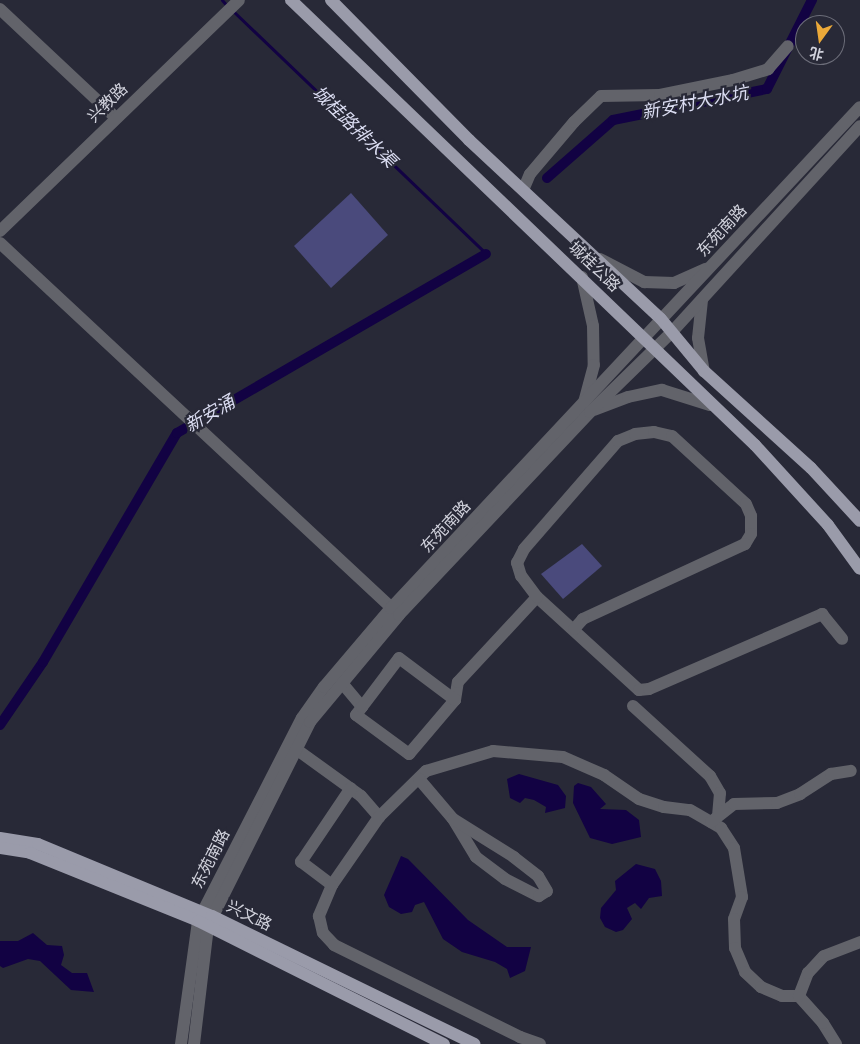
<!DOCTYPE html>
<html>
<head>
<meta charset="utf-8">
<style>
  body { margin:0 }
  #map { position:relative; width:860px; height:1044px; overflow:hidden; background:#282937; font-family:Poppins,"Noto Sans SC",sans-serif }
  div>[style] { position:absolute }
  [style*='--x'] { left:calc(var(--x)*1px); top:calc(var(--y)*1px); width:calc(var(--w)*1px); rotate:calc(var(--a)*1deg) }
  .green>* { inset:0; background:#4a4a7c }
  .water>* { inset:0; background:#120243 }
  .stream>* { height:3px; margin:-1.5px; padding:0 1.5px; transform-origin:1.5px; border-radius:1.5px; background:#120243 }
  .canal>* { height:10px; margin:-5px; padding:0 5px; transform-origin:5px; border-radius:5px; background:#120243 }
  .minor>* { height:12px; margin:-6px; padding:0 6px; transform-origin:6px; border-radius:6px; background:#62636a }
  .major>* { height:12px; margin:-6px; padding:0 6px; transform-origin:6px; border-radius:6px; background:#9a9baa }
  span { translate:-50% -50%; white-space:nowrap; text-align:center; line-height:1.15; -webkit-text-stroke:4.5px #282937; paint-order:stroke }
  .street-label { font-size:16px; color:#d2d3dd }
  .water-label { font-size:18px; color:#dbddf2; font-style:italic }
  .north { position:absolute; left:795px; top:15px; width:50px; height:50px; box-sizing:border-box; background:#282937; border:1px solid #6c6d79; border-radius:50%; rotate:194deg; font-size:14px; font-weight:700; line-height:20px; text-align:center; color:#d2d3dd }
  .north::after { content:''; display:block; margin:auto; width:18px; height:22px; background:#eba939; clip-path:polygon(50% 0,100% 100%,50% 72%,0 100%) }
</style>
</head>
<body>
<div id="map">
  <div class="green">
    <div style="clip-path:polygon(351px 193px,388px 235px,331px 288px,294px 246px)"></div>
    <div style="clip-path:polygon(582px 544px,602px 566px,563px 599px,541px 574px)"></div>
  </div>
  <div class="water">
    <div style="clip-path:polygon(519px 774px,558px 785px,566px 796px,565px 808px,545px 813px,546px 807px,534px 800px,525px 798px,520px 803px,510px 798px,507px 779px)"></div>
    <div style="clip-path:polygon(578px 783px,591px 787px,606px 804px,600px 809px,626px 810px,639px 820px,641px 837px,612px 844px,590px 838px,573px 803px,574px 786px)"></div>
    <div style="clip-path:polygon(401px 856px,408px 859px,468px 920px,507px 947px,531px 947px,525px 971px,510px 978px,507px 969px,495px 962px,462px 952px,443px 939px,424px 902px,415px 905px,412px 912px,401px 914px,389px 907px,384px 895px)"></div>
    <div style="clip-path:polygon(636px 864px,655px 869px,661px 881px,662px 896px,649px 898px,641px 909px,635px 903px,630px 906px,627px 908px,632px 919px,623px 930px,616px 932px,605px 927px,600px 918px,601px 908px,616px 890px,615px 881px)"></div>
    <div style="clip-path:polygon(33px 933px,47px 945px,62px 946px,64px 955px,61px 965px,72px 973px,87px 973px,94px 992px,71px 990px,40px 961px,28px 959px,3px 968px,0 966px,0 941px,18px 941px)"></div>
  </div>
  <div class="stream">
    <div style="--x:222;--y:0;--w:9;--a:49"></div>
    <div style="--x:233;--y:11;--w:351;--a:43.8"></div>
  </div>
  <div class="canal">
    <div style="--x:547;--y:178;--w:88;--a:-41.3"></div>
    <div style="--x:613;--y:120;--w:157;--a:-11.4"></div>
    <div style="--x:767;--y:89;--w:100;--a:-63.2"></div>
    <div style="--x:0;--y:725;--w:76;--a:-55.7"></div>
    <div style="--x:43;--y:662;--w:265;--a:-59.7"></div>
    <div style="--x:177;--y:433;--w:357;--a:-30.1"></div>
  </div>
  <div class="minor">
    <div style="--x:0;--y:9;--w:159;--a:43.2"></div>
    <div style="--x:524;--y:188;--w:15;--a:-67"></div>
    <div style="--x:530;--y:174;--w:68;--a:-49.8"></div>
    <div style="--x:574;--y:122;--w:37;--a:-44"></div>
    <div style="--x:601;--y:96;--w:59;--a:-1"></div>
    <div style="--x:660;--y:95;--w:75;--a:-11.6"></div>
    <div style="--x:733;--y:80;--w:37;--a:-17"></div>
    <div style="--x:768;--y:69;--w:30;--a:-49"></div>
    <div style="--x:0;--y:231;--w:332;--a:-44"></div>
    <div style="--x:0;--y:243;--w:543;--a:42.98"></div>
    <div style="--x:600;--y:259;--w:50;--a:27.6"></div>
    <div style="--x:644;--y:282;--w:30;--a:2"></div>
    <div style="--x:674;--y:283;--w:35;--a:-24"></div>
    <div style="--x:582;--y:277;--w:50;--a:77.3"></div>
    <div style="--x:593;--y:326;--w:39;--a:89"></div>
    <div style="--x:594;--y:365;--w:38;--a:105"></div>
    <div style="--x:702;--y:300;--w:38;--a:96"></div>
    <div style="--x:698;--y:338;--w:34;--a:80"></div>
    <div style="--x:594;--y:410;--w:36;--a:-21"></div>
    <div style="--x:628;--y:397;--w:35;--a:-12"></div>
    <div style="--x:662;--y:390;--w:50;--a:17.4"></div>
    <div style="--x:537;--y:597;--w:138;--a:42.4"></div>
    <div style="--x:639;--y:690;--w:10;--a:-6"></div>
    <div style="--x:649;--y:689;--w:189;--a:-23.4"></div>
    <div style="--x:822;--y:614;--w:32;--a:51"></div>
    <div style="--x:342;--y:683;--w:31;--a:50"></div>
    <div style="--x:362;--y:707;--w:10;--a:127"></div>
    <div style="--x:356;--y:715;--w:66;--a:36.3"></div>
    <div style="--x:409;--y:754;--w:71;--a:-49.6"></div>
    <div style="--x:455;--y:700;--w:18;--a:-81"></div>
    <div style="--x:458;--y:682;--w:116;--a:-47.1"></div>
    <div style="--x:537;--y:597;--w:26;--a:-127"></div>
    <div style="--x:521;--y:576;--w:14;--a:-107"></div>
    <div style="--x:517;--y:563;--w:16;--a:-63"></div>
    <div style="--x:524;--y:549;--w:143;--a:-49"></div>
    <div style="--x:618;--y:441;--w:18;--a:-22"></div>
    <div style="--x:635;--y:434;--w:19;--a:-6"></div>
    <div style="--x:654;--y:432;--w:18;--a:13"></div>
    <div style="--x:672;--y:436;--w:100;--a:42.6"></div>
    <div style="--x:746;--y:504;--w:13;--a:67"></div>
    <div style="--x:751;--y:516;--w:18;--a:90"></div>
    <div style="--x:751;--y:534;--w:12;--a:121"></div>
    <div style="--x:745;--y:544;--w:179;--a:155.2"></div>
    <div style="--x:583;--y:619;--w:13;--a:132"></div>
    <div style="--x:633;--y:706;--w:104;--a:42.3"></div>
    <div style="--x:710;--y:776;--w:20;--a:60"></div>
    <div style="--x:720;--y:793;--w:23;--a:95"></div>
    <div style="--x:362;--y:707;--w:61;--a:-52.9"></div>
    <div style="--x:399;--y:658;--w:70;--a:36.9"></div>
    <div style="--x:296;--y:749;--w:80;--a:35.9"></div>
    <div style="--x:361;--y:796;--w:28;--a:49"></div>
    <div style="--x:379;--y:817;--w:66;--a:-44.4"></div>
    <div style="--x:426;--y:771;--w:70;--a:-16.6"></div>
    <div style="--x:493;--y:751;--w:70;--a:4.9"></div>
    <div style="--x:563;--y:757;--w:45;--a:23.7"></div>
    <div style="--x:604;--y:775;--w:42;--a:34.4"></div>
    <div style="--x:639;--y:799;--w:26;--a:18"></div>
    <div style="--x:664;--y:807;--w:26;--a:7"></div>
    <div style="--x:690;--y:810;--w:36;--a:30"></div>
    <div style="--x:721;--y:828;--w:24;--a:57"></div>
    <div style="--x:734;--y:848;--w:50;--a:80.7"></div>
    <div style="--x:742;--y:897;--w:23;--a:110"></div>
    <div style="--x:734;--y:919;--w:29;--a:88"></div>
    <div style="--x:735;--y:948;--w:26;--a:67"></div>
    <div style="--x:745;--y:972;--w:22;--a:43"></div>
    <div style="--x:761;--y:987;--w:23;--a:23"></div>
    <div style="--x:782;--y:996;--w:17;--a:0"></div>
    <div style="--x:419;--y:779;--w:52;--a:49.6"></div>
    <div style="--x:453;--y:819;--w:44;--a:58.8"></div>
    <div style="--x:476;--y:857;--w:36;--a:37"></div>
    <div style="--x:505;--y:879;--w:38;--a:27"></div>
    <div style="--x:539;--y:896;--w:9;--a:-32"></div>
    <div style="--x:547;--y:891;--w:17;--a:-121"></div>
    <div style="--x:538;--y:876;--w:31;--a:-142"></div>
    <div style="--x:514;--y:857;--w:72;--a:-148.1"></div>
    <div style="--x:379;--y:817;--w:83;--a:124.7"></div>
    <div style="--x:332;--y:885;--w:34;--a:113"></div>
    <div style="--x:319;--y:916;--w:17;--a:77"></div>
    <div style="--x:323;--y:933;--w:16;--a:47"></div>
    <div style="--x:334;--y:945;--w:208;--a:26.3"></div>
    <div style="--x:520;--y:1037;--w:21;--a:19"></div>
    <div style="--x:711;--y:822;--w:29;--a:-38"></div>
    <div style="--x:734;--y:804;--w:43;--a:-1.3"></div>
    <div style="--x:777;--y:803;--w:25;--a:-21"></div>
    <div style="--x:800;--y:794;--w:37;--a:-33"></div>
    <div style="--x:831;--y:774;--w:20;--a:-9"></div>
    <div style="--x:332;--y:885;--w:39;--a:-143"></div>
    <div style="--x:301;--y:862;--w:89;--a:-56"></div>
    <div style="--x:181;--y:1044;--w:124;--a:-82.1"></div>
    <div style="--x:198;--y:921;--w:228;--a:-62.9"></div>
    <div style="--x:302;--y:718;--w:38;--a:-55"></div>
    <div style="--x:324;--y:687;--w:104;--a:-49.7"></div>
    <div style="--x:391;--y:608;--w:686;--a:-46.89"></div>
    <div style="--x:194;--y:1044;--w:119;--a:-83.2"></div>
    <div style="--x:208;--y:926;--w:228;--a:-63.4"></div>
    <div style="--x:310;--y:722;--w:139;--a:-50.2"></div>
    <div style="--x:399;--y:615;--w:279;--a:-46.7"></div>
    <div style="--x:590;--y:412;--w:113;--a:-44.3"></div>
    <div style="--x:671;--y:333;--w:280;--a:-47.6"></div>
    <div style="--x:836;--y:1044;--w:25;--a:-122"></div>
    <div style="--x:823;--y:1023;--w:36;--a:-132"></div>
    <div style="--x:799;--y:996;--w:25;--a:-69"></div>
    <div style="--x:808;--y:973;--w:23;--a:-47"></div>
    <div style="--x:824;--y:956;--w:39;--a:-21"></div>
  </div>
  <div class="major">
    <div style="--x:291;--y:0;--w:643;--a:43.8"></div>
    <div style="--x:755;--y:445;--w:108;--a:47.6"></div>
    <div style="--x:828;--y:525;--w:54;--a:54"></div>
    <div style="--x:331;--y:0;--w:197;--a:45.4"></div>
    <div style="--x:469;--y:140;--w:262;--a:43"></div>
    <div style="--x:661;--y:319;--w:67;--a:50.4"></div>
    <div style="--x:704;--y:371;--w:144;--a:42.2"></div>
    <div style="--x:811;--y:468;--w:72;--a:47.2"></div>
    <div style="--x:0;--y:838;--w:38;--a:9"></div>
    <div style="--x:38;--y:844;--w:188;--a:22.5"></div>
    <div style="--x:212;--y:916;--w:292;--a:26"></div>
    <div style="--x:0;--y:848;--w:30;--a:9"></div>
    <div style="--x:30;--y:853;--w:181;--a:22"></div>
    <div style="--x:198;--y:921;--w:275;--a:26.6"></div>
  </div>
  <div class="street-label">
    <span style="left:108px;top:103px;rotate:-44deg">兴教路</span>
    <span style="left:722px;top:231px;rotate:-47deg">东苑南路</span>
    <span style="left:594px;top:267px;rotate:44deg">城桂公路</span>
    <span style="left:446px;top:527px;rotate:-47deg">东苑南路</span>
    <span style="left:211px;top:859px;rotate:-63deg">东苑南路</span>
    <span style="left:249px;top:916px;rotate:26deg">兴文路</span>
  </div>
  <div class="water-label">
    <span style="left:695px;top:103px;rotate:-11deg">新安村大水坑</span>
    <span style="left:354px;top:127px;rotate:44deg">城桂路排水渠</span>
    <span style="left:210px;top:414px;rotate:-30deg">新安涌</span>
  </div>
  <div class="north">北</div>
</div>
</body>
</html>
